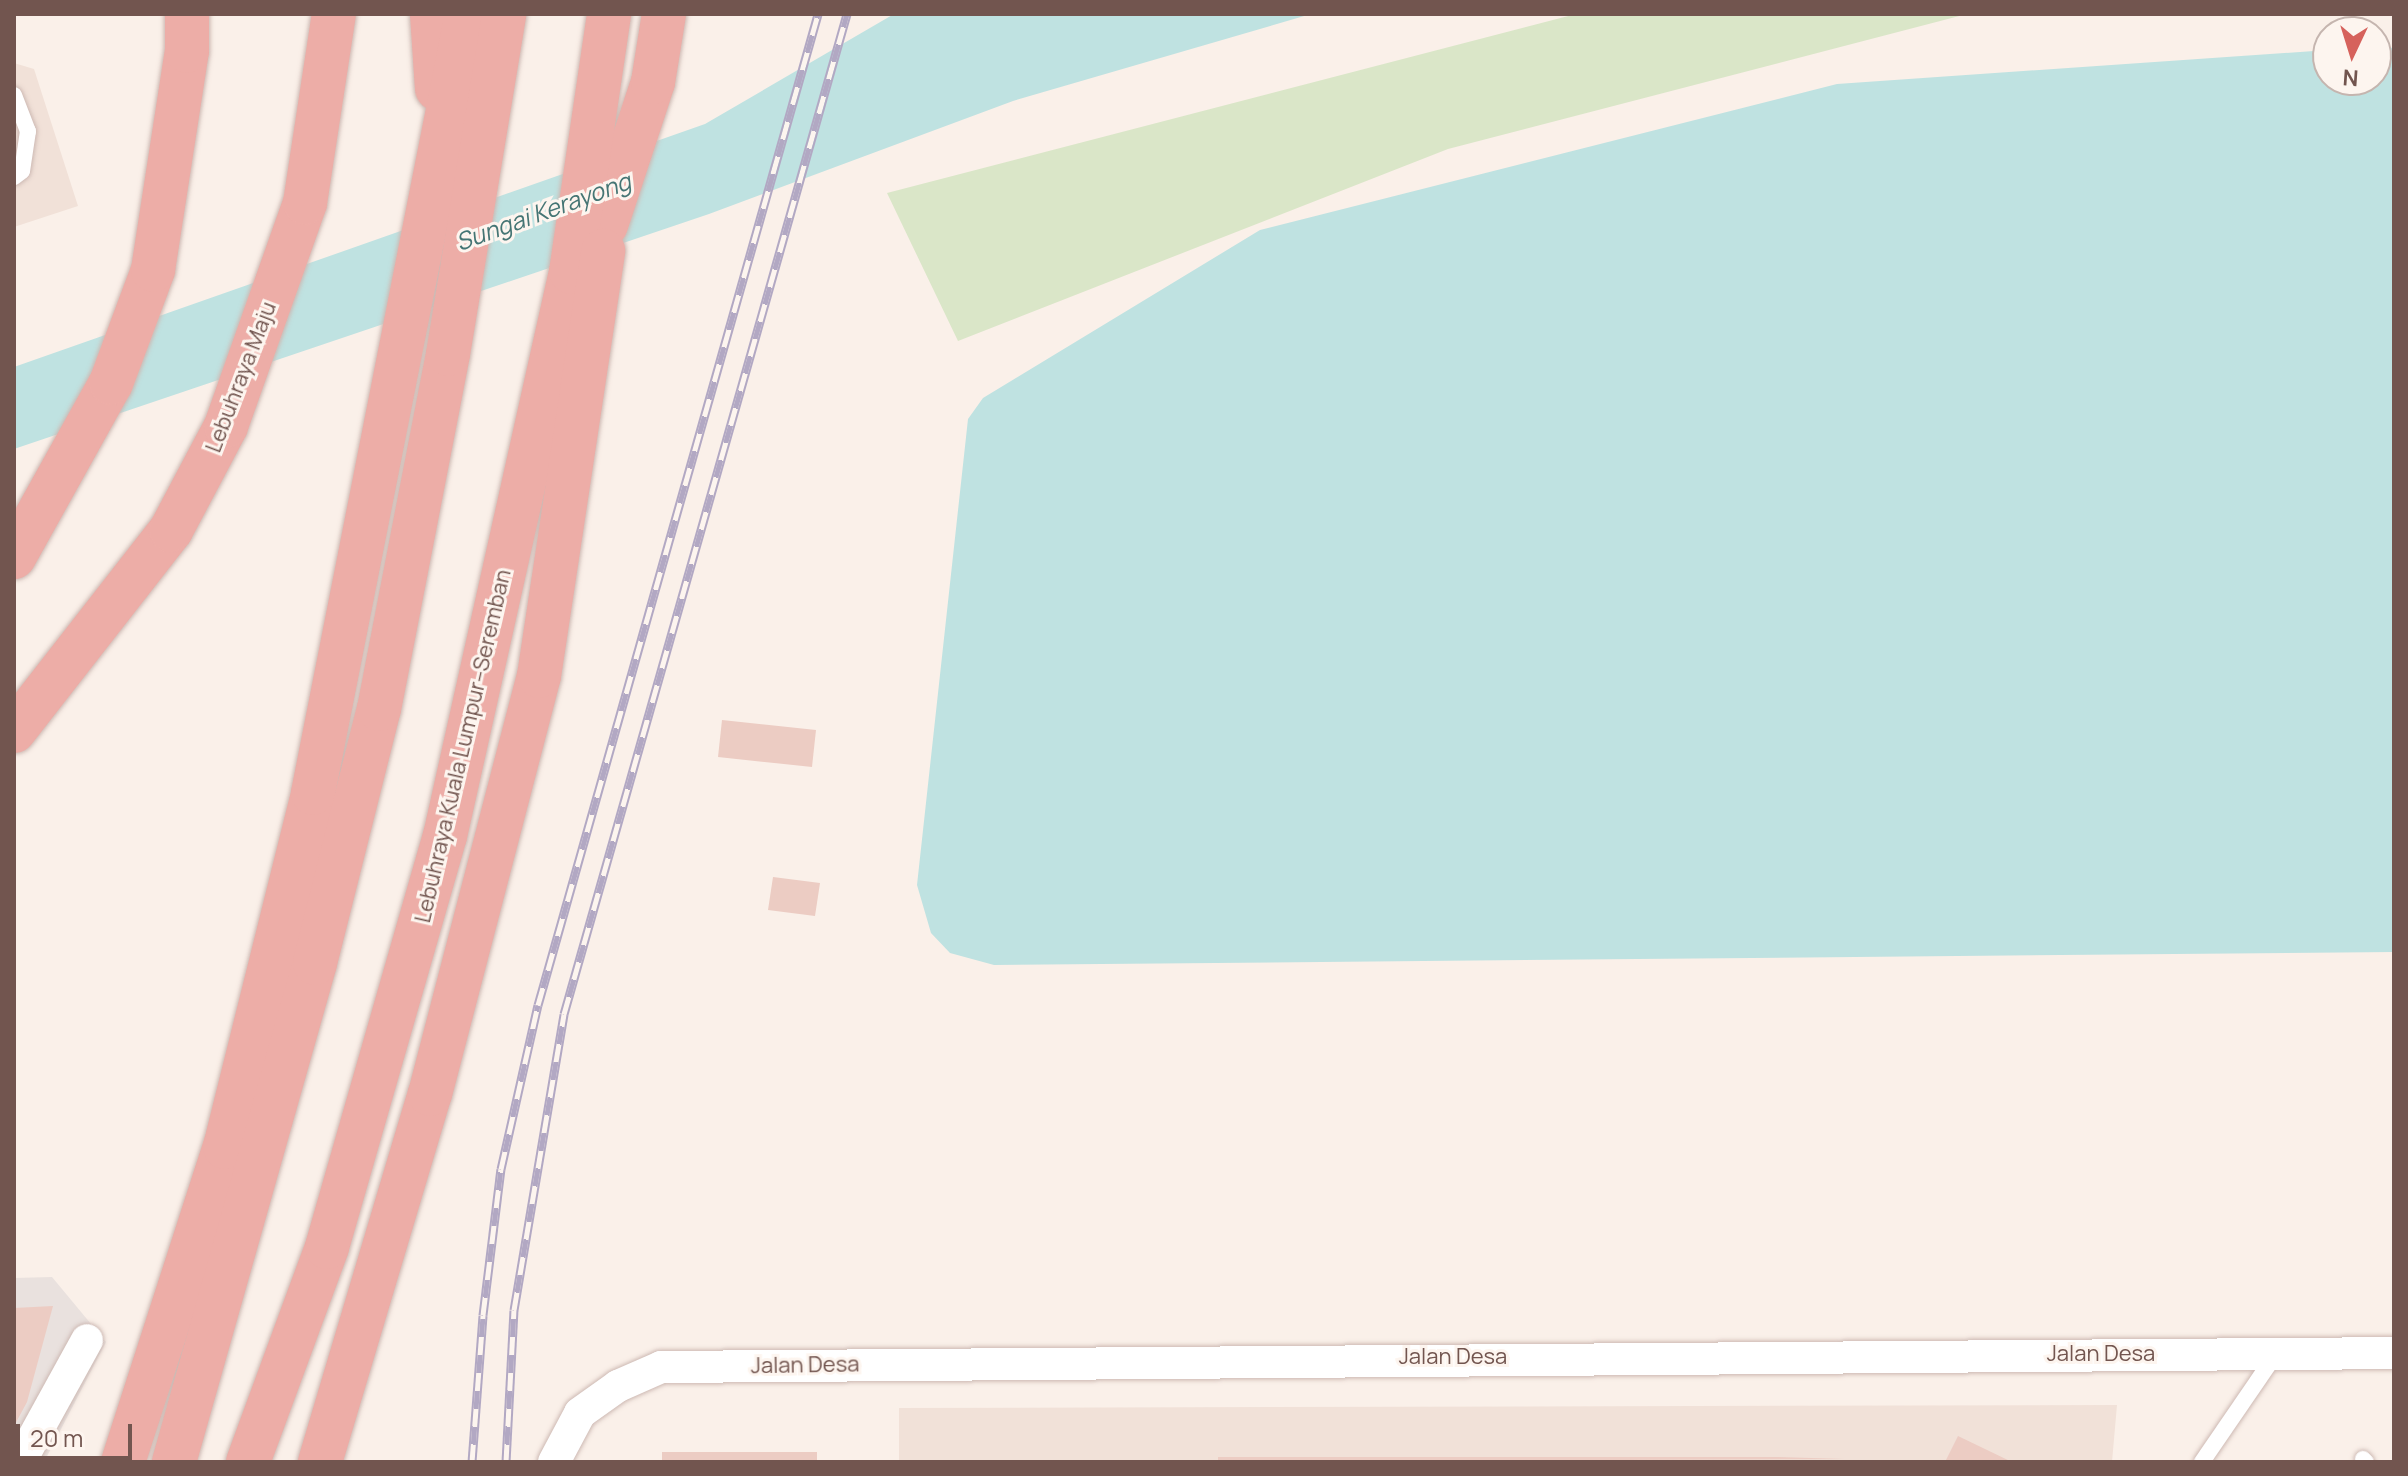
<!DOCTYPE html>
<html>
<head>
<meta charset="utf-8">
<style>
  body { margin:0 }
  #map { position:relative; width:2408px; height:1476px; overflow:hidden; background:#faf0e9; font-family:Manrope,sans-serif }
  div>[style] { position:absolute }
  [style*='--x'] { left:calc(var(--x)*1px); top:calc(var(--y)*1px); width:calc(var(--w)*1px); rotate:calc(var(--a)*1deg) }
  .residential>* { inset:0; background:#f1e1d8 }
  .industrial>* { inset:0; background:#e9e1de }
  .green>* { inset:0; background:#dae6c8 }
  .water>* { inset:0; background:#bfe2e1 }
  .building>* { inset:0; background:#ecccc3 }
  .roads { filter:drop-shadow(0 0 2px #cdb9b3) drop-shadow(0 0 2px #cdb9b3) }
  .service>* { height:16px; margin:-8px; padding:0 8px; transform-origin:8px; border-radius:8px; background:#fff }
  .minor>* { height:32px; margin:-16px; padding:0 16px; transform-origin:16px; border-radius:16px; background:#fff }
  .motorway>* { height:44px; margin:-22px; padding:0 22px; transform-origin:22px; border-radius:22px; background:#edada7 }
  .rail>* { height:9px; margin-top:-4.5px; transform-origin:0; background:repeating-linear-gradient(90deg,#fdf5ef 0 18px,#b2a8c3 0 36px); box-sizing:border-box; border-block:2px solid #b2a8c3 }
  span { translate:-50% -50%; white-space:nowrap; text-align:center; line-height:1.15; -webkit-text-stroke:6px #fdf5ef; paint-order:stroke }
  .street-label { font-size:22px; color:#72554f }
  .water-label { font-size:24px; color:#457574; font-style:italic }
  .frame { position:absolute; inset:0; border:16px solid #72554f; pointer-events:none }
  .north { position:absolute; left:2312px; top:16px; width:80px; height:80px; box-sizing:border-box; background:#fdf5ef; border:2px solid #c5b5af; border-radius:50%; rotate:184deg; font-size:22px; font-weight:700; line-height:32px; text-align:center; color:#72554f }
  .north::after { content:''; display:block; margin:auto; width:28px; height:36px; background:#d6625c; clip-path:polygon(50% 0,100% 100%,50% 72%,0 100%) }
  .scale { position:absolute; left:16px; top:1424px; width:116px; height:36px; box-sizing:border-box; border:4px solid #72554f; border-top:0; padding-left:10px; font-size:24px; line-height:28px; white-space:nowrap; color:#72554f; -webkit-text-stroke:6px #fdf5ef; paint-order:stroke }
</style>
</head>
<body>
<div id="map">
  <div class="residential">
    <div style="clip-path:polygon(14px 63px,34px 69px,78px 206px,14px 227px)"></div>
    <div style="clip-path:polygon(2117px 1405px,2112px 1462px,899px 1462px,899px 1408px)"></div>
  </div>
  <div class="industrial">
    <div style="clip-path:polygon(52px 1277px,106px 1342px,44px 1462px,14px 1462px,14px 1278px)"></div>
  </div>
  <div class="green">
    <div style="clip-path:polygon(1576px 14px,1967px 14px,1448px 149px,958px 341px,887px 193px)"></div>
  </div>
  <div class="water">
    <div style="clip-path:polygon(894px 14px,1311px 14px,1013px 101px,709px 214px,14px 449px,14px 367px,705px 124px)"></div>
    <div style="clip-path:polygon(2376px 46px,2394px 48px,2394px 952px,994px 965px,950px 953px,931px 933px,917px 885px,968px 419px,983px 398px,1260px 230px,1837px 84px,2328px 50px,2328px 80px,2376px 80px)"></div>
  </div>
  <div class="building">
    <div style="clip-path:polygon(722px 720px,816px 730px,812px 767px,718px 757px)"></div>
    <div style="clip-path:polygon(773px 877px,820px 883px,815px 916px,768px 910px)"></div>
    <div style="clip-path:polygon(53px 1306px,27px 1402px,14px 1426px,14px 1308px)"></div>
    <div style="clip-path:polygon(1958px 1436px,2012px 1462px,1945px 1462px)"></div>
    <div style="clip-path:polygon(662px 1452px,817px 1452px,817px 1462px,662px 1462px)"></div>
    <div style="clip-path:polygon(1218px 1457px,1777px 1457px,1845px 1459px,1218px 1462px)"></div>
  </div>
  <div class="roads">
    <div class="service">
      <div style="--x:14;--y:95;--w:39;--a:69"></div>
      <div style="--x:28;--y:131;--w:40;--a:98.5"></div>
      <div style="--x:22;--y:171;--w:10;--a:143"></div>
      <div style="--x:2363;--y:1459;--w:4;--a:45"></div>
      <div style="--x:2202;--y:1462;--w:131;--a:-55.6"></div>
    </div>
    <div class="minor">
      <div style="--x:20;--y:1462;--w:139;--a:-61.2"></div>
      <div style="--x:554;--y:1462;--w:55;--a:-62"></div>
      <div style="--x:580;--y:1413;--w:47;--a:-35.4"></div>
      <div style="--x:618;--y:1386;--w:47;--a:-23.8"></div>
      <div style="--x:661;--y:1367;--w:1733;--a:-0.46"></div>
    </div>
    <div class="motorway">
      <div style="--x:432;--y:14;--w:75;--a:86.2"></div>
      <div style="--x:606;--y:225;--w:151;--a:-71.8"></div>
      <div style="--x:653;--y:82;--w:69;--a:-80.8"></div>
      <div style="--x:14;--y:557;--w:199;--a:-60.9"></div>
      <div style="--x:111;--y:383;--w:121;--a:-69.6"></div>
      <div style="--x:153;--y:270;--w:222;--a:-81.2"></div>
      <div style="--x:187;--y:51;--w:37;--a:-90"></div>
      <div style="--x:14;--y:731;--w:255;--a:-52"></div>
      <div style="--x:171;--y:530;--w:118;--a:-62.1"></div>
      <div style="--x:226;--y:426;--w:237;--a:-70.5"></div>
      <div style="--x:305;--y:203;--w:191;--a:-81.3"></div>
      <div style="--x:123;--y:1462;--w:331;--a:-72.1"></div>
      <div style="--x:225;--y:1147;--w:365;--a:-76"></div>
      <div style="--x:313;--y:793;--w:794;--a:-78.82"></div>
      <div style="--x:174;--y:1462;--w:519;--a:-74.22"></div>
      <div style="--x:315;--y:963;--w:262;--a:-75.9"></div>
      <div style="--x:379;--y:709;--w:362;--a:-79"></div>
      <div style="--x:448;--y:354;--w:345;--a:-80.6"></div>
      <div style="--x:248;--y:1462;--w:229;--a:-69.8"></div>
      <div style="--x:327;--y:1247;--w:428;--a:-74"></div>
      <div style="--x:445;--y:836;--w:578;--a:-77.41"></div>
      <div style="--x:571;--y:272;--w:261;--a:-81.6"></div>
      <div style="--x:320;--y:1462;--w:384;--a:-73.4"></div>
      <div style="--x:430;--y:1094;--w:432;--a:-75.4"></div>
      <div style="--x:539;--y:676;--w:430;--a:-81.4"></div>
    </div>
  </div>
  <div class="rail">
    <div style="--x:472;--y:1462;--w:147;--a:-85.7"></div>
    <div style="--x:483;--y:1315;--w:147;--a:-83"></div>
    <div style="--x:501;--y:1169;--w:168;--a:-77.3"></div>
    <div style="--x:538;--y:1005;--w:1030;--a:-74.22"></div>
    <div style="--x:506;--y:1462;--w:152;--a:-87"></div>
    <div style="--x:514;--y:1310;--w:300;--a:-80.4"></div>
    <div style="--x:564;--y:1014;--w:1039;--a:-74.2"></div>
  </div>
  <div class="street-label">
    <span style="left:241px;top:377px;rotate:-69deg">Lebuhraya Maju</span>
    <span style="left:463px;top:746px;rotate:-77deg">Lebuhraya Kuala Lumpur–Seremban</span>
    <span style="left:2101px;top:1354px">Jalan Desa</span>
    <span style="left:1453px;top:1357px">Jalan Desa</span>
    <span style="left:805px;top:1365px;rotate:-1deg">Jalan Desa</span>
  </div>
  <div class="water-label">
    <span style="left:543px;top:211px;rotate:-20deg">Sungai Kerayong</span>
  </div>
  <div class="frame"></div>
  <div class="north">N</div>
  <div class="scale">20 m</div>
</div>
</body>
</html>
